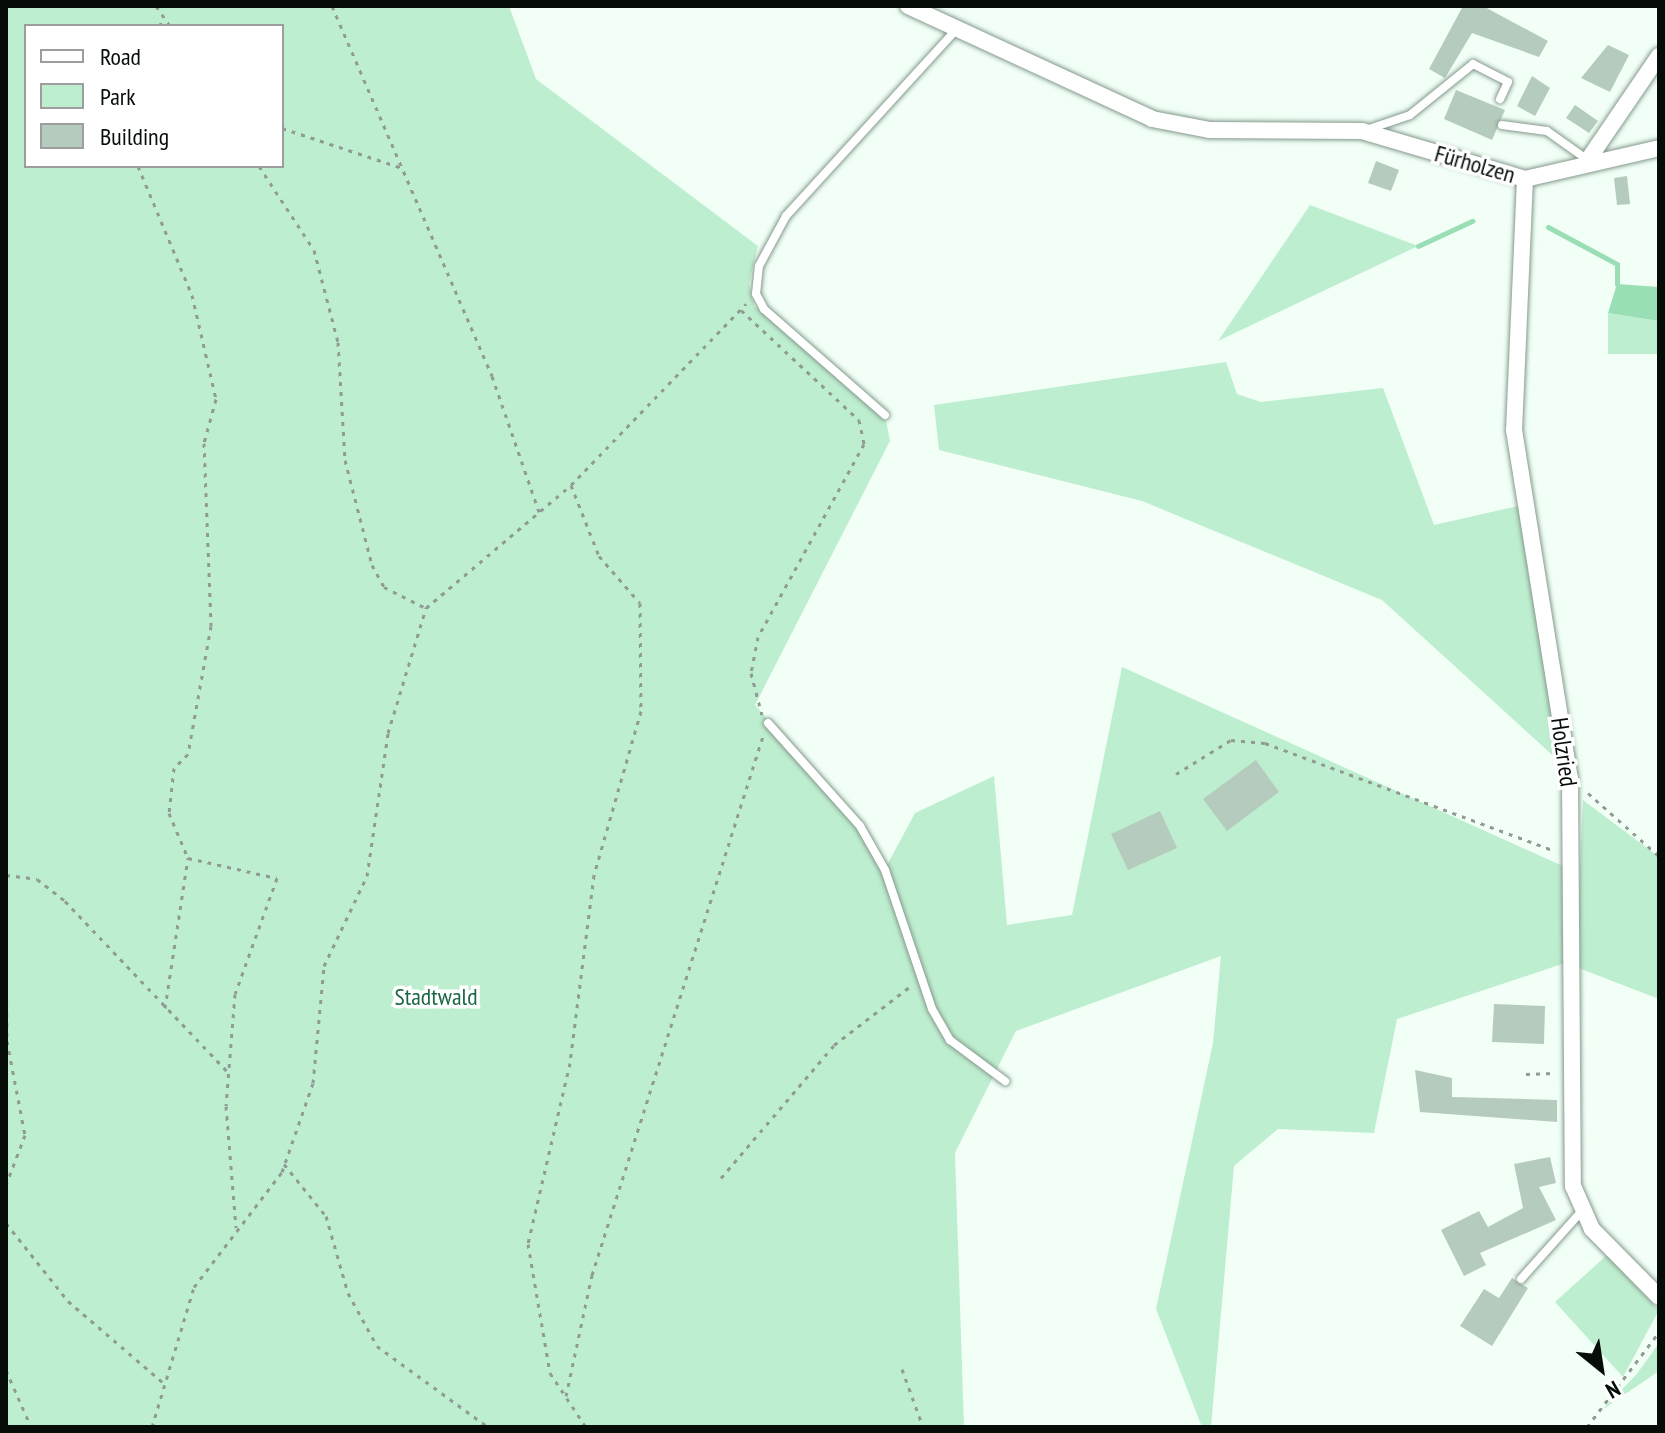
<!DOCTYPE html>
<html>
<head>
<meta charset="utf-8">
<style>
  body { margin:0 }
  #map { position:relative; width:1665px; height:1433px; overflow:hidden; background:#f1fff6; font-family:"PT Sans Narrow",sans-serif }
  div>[style] { position:absolute }
  [style*='--x'] { left:calc(var(--x)*1px); top:calc(var(--y)*1px); width:calc(var(--w)*1px); rotate:calc(var(--a)*1deg) }
  .green>* { inset:0; background:#beeed0 }
  .water>* { inset:0; background:#9adeb6 }
  .stream>* { height:5px; margin:-2.5px; padding:0 2.5px; transform-origin:2.5px; border-radius:2.5px; background:#9adeb6 }
  .building>* { inset:0; background:#b5cbbd }
  .path>* { height:3px; margin-top:-1.5px; transform-origin:0; background:repeating-linear-gradient(90deg,#909b94 0 4px,transparent 0 10px) }
  .roads { filter:drop-shadow(0 0 2px #859a8d) drop-shadow(0 0 2px #859a8d) }
  .service>* { height:8px; margin:-4px; padding:0 4px; transform-origin:4px; border-radius:4px; background:#fff }
  .minor>* { height:16px; margin:-8px; padding:0 8px; transform-origin:8px; border-radius:8px; background:#fff }
  span { translate:-50% -50%; white-space:nowrap; text-align:center; line-height:1.15; -webkit-text-stroke:7px #fff; paint-order:stroke }
  .street-label { font-size:24px; color:#060d09 }
  .park-label { font-size:24px; color:#1b6743 }
  .frame { position:absolute; inset:0; border:8px solid #060d09; pointer-events:none }
  .legend { position:absolute; left:24px; top:24px; width:260px; height:144px; box-sizing:border-box; background:#fff; border:2px solid #9b9e9d; margin:0; padding:10px 14px; list-style:none; font-size:24px; color:#060d09 }
  .legend li { display:flex; align-items:center; gap:16px; height:40px }
  .legend b { width:40px; border:2px solid #9b9e9d }
  .north { position:absolute; left:1561px; top:1329px; width:80px; height:80px; -webkit-text-stroke:6px #fff; paint-order:stroke; rotate:150deg; font-size:22px; font-weight:700; line-height:32px; text-align:center; color:#060d09 }
  .north::after { content:''; display:block; margin:auto; width:28px; height:36px; background:#060d09; clip-path:polygon(50% 0,100% 100%,50% 72%,0 100%) }
</style>
</head>
<body>
<div id="map">
  <div class="green">
    <div style="clip-path:polygon(evenodd,6px 6px,509px 6px,536px 79px,758px 246px,749px 283px,754px 306px,885px 415px,890px 441px,755px 705px,833px 791px,885px 869px,915px 813px,994px 776px,1007px 925px,1072px 915px,1122px 667px,1565px 867px,1565px 963px,1397px 1019px,1374px 1133px,1278px 1129px,1234px 1166px,1211px 1427px,1202px 1427px,1156px 1309px,1213px 1043px,1221px 956px,1016px 1031px,955px 1153px,964px 1427px,6px 1427px,6px 6px,26px 26px,282px 26px,282px 166px,26px 166px,26px 26px)"></div>
    <div style="clip-path:polygon(1310px 205px,1418px 246px,1218px 341px)"></div>
    <div style="clip-path:polygon(1608px 313px,1659px 321px,1659px 354px,1608px 354px)"></div>
    <div style="clip-path:polygon(1226px 362px,1237px 394px,1261px 402px,1383px 388px,1434px 525px,1518px 506px,1560px 762px,1382px 600px,1142px 501px,939px 450px,934px 405px)"></div>
    <div style="clip-path:polygon(1583px 800px,1659px 857px,1659px 999px,1576px 967px)"></div>
    <div style="clip-path:polygon(1607px 1255px,1659px 1310px,1623px 1377px,1555px 1302px)"></div>
    <div style="clip-path:polygon(1659px 1343px,1659px 1371px,1602px 1410px,1636px 1375px)"></div>
  </div>
  <div class="water">
    <div style="clip-path:polygon(1617px 284px,1659px 287px,1659px 321px,1608px 313px)"></div>
  </div>
  <div class="stream">
    <div style="--x:1548;--y:227;--w:78;--a:28.2"></div>
    <div style="--x:1617;--y:264;--w:20;--a:90"></div>
    <div style="--x:1418;--y:246;--w:60;--a:-24.8"></div>
  </div>
  <div class="building">
    <div style="clip-path:polygon(1463px 6px,1483px 6px,1548px 41px,1539px 57px,1472px 33px,1445px 78px,1429px 69px)"></div>
    <div style="clip-path:polygon(1608px 45px,1629px 55px,1610px 92px,1581px 78px)"></div>
    <div style="clip-path:polygon(1532px 76px,1550px 88px,1535px 116px,1517px 106px)"></div>
    <div style="clip-path:polygon(1456px 90px,1505px 110px,1492px 140px,1444px 119px)"></div>
    <div style="clip-path:polygon(1575px 105px,1598px 121px,1589px 133px,1566px 118px)"></div>
    <div style="clip-path:polygon(1376px 161px,1399px 170px,1391px 191px,1368px 183px)"></div>
    <div style="clip-path:polygon(1627px 176px,1630px 204px,1617px 205px,1614px 178px)"></div>
    <div style="clip-path:polygon(1256px 760px,1279px 792px,1227px 831px,1203px 799px)"></div>
    <div style="clip-path:polygon(1160px 811px,1177px 848px,1128px 870px,1111px 834px)"></div>
    <div style="clip-path:polygon(1494px 1004px,1545px 1006px,1544px 1044px,1492px 1042px)"></div>
    <div style="clip-path:polygon(1415px 1070px,1452px 1078px,1452px 1097px,1557px 1100px,1557px 1122px,1420px 1112px)"></div>
    <div style="clip-path:polygon(1550px 1157px,1556px 1183px,1539px 1187px,1556px 1220px,1480px 1253px,1486px 1265px,1464px 1276px,1441px 1230px,1479px 1211px,1488px 1227px,1523px 1208px,1514px 1164px)"></div>
    <div style="clip-path:polygon(1512px 1278px,1528px 1288px,1492px 1346px,1460px 1326px,1484px 1289px,1499px 1298px)"></div>
  </div>
  <div class="path">
    <div style="--x:156;--y:6;--w:24;--a:55"></div>
    <div style="--x:332;--y:6;--w:403;--a:66.6"></div>
    <div style="--x:492;--y:376;--w:144;--a:70.9"></div>
    <div style="--x:159;--y:26;--w:10;--a:-53"></div>
    <div style="--x:282;--y:128;--w:126;--a:18.4"></div>
    <div style="--x:138;--y:166;--w:140;--a:67.3"></div>
    <div style="--x:192;--y:295;--w:107;--a:77"></div>
    <div style="--x:216;--y:399;--w:46;--a:105.3"></div>
    <div style="--x:204;--y:443;--w:183;--a:87.8"></div>
    <div style="--x:211;--y:626;--w:130;--a:100.2"></div>
    <div style="--x:188;--y:754;--w:20;--a:135"></div>
    <div style="--x:174;--y:768;--w:45;--a:96.3"></div>
    <div style="--x:169;--y:813;--w:49;--a:67.1"></div>
    <div style="--x:188;--y:858;--w:91;--a:12.7"></div>
    <div style="--x:277;--y:878;--w:123;--a:109.9"></div>
    <div style="--x:235;--y:994;--w:112;--a:94.6"></div>
    <div style="--x:226;--y:1106;--w:122;--a:85.3"></div>
    <div style="--x:259;--y:166;--w:100;--a:56.8"></div>
    <div style="--x:314;--y:250;--w:95;--a:75.4"></div>
    <div style="--x:338;--y:342;--w:118;--a:86.6"></div>
    <div style="--x:345;--y:460;--w:108;--a:75.6"></div>
    <div style="--x:372;--y:565;--w:25;--a:61"></div>
    <div style="--x:384;--y:587;--w:47;--a:26.6"></div>
    <div style="--x:741;--y:310;--w:161;--a:43"></div>
    <div style="--x:859;--y:420;--w:25;--a:78"></div>
    <div style="--x:864;--y:444;--w:220;--a:118.8"></div>
    <div style="--x:758;--y:637;--w:37;--a:101"></div>
    <div style="--x:751;--y:673;--w:43;--a:75.3"></div>
    <div style="--x:571;--y:485;--w:76;--a:68.5"></div>
    <div style="--x:599;--y:556;--w:62;--a:48.9"></div>
    <div style="--x:640;--y:603;--w:108;--a:89.5"></div>
    <div style="--x:641;--y:711;--w:171;--a:106"></div>
    <div style="--x:594;--y:875;--w:190;--a:97.3"></div>
    <div style="--x:570;--y:1063;--w:186;--a:103.1"></div>
    <div style="--x:528;--y:1244;--w:131;--a:80.3"></div>
    <div style="--x:550;--y:1373;--w:65;--a:56.3"></div>
    <div style="--x:1176;--y:774;--w:65;--a:-31.7"></div>
    <div style="--x:1231;--y:740;--w:34;--a:5"></div>
    <div style="--x:1265;--y:743;--w:310;--a:20.4"></div>
    <div style="--x:1588;--y:793;--w:95;--a:41.6"></div>
    <div style="--x:6;--y:875;--w:31;--a:7"></div>
    <div style="--x:37;--y:879;--w:36;--a:38"></div>
    <div style="--x:65;--y:901;--w:238;--a:46.4"></div>
    <div style="--x:6;--y:933;--w:108;--a:89.5"></div>
    <div style="--x:7;--y:1041;--w:96;--a:79.2"></div>
    <div style="--x:25;--y:1135;--w:53;--a:110.8"></div>
    <div style="--x:165;--y:1008;--w:152;--a:-81.3"></div>
    <div style="--x:1526;--y:1074;--w:29;--a:-2"></div>
    <div style="--x:284;--y:1164;--w:67;--a:51.1"></div>
    <div style="--x:326;--y:1216;--w:80;--a:74.1"></div>
    <div style="--x:348;--y:1293;--w:60;--a:61.3"></div>
    <div style="--x:377;--y:1346;--w:137;--a:36.1"></div>
    <div style="--x:721;--y:1178;--w:175;--a:-49.6"></div>
    <div style="--x:834;--y:1045;--w:98;--a:-37.6"></div>
    <div style="--x:6;--y:1223;--w:100;--a:51.5"></div>
    <div style="--x:68;--y:1301;--w:128;--a:40.6"></div>
    <div style="--x:902;--y:1369;--w:62;--a:70.1"></div>
    <div style="--x:6;--y:1370;--w:62;--a:66.3"></div>
    <div style="--x:566;--y:1396;--w:124;--a:-77.9"></div>
    <div style="--x:592;--y:1275;--w:565;--a:-72.4"></div>
    <div style="--x:152;--y:1427;--w:146;--a:-73.3"></div>
    <div style="--x:194;--y:1287;--w:145;--a:-52.6"></div>
    <div style="--x:282;--y:1172;--w:94;--a:-70.8"></div>
    <div style="--x:313;--y:1083;--w:118;--a:-84.6"></div>
    <div style="--x:324;--y:966;--w:100;--a:-64.5"></div>
    <div style="--x:367;--y:876;--w:145;--a:-81.6"></div>
    <div style="--x:388;--y:733;--w:131;--a:-73.1"></div>
    <div style="--x:426;--y:608;--w:190;--a:-40.3"></div>
    <div style="--x:571;--y:485;--w:252;--a:-46"></div>
    <div style="--x:1587;--y:1427;--w:119;--a:-52.8"></div>
  </div>
  <div class="roads">
    <div class="service">
      <div style="--x:1502;--y:125;--w:45;--a:7.6"></div>
      <div style="--x:1547;--y:131;--w:50;--a:35.3"></div>
      <div style="--x:1366;--y:130;--w:46;--a:-18.8"></div>
      <div style="--x:1410;--y:115;--w:81;--a:-39"></div>
      <div style="--x:1473;--y:64;--w:39;--a:27"></div>
      <div style="--x:1508;--y:82;--w:19;--a:115"></div>
      <div style="--x:885;--y:415;--w:161;--a:-138.8"></div>
      <div style="--x:764;--y:309;--w:17;--a:-118"></div>
      <div style="--x:756;--y:294;--w:28;--a:-84"></div>
      <div style="--x:759;--y:266;--w:57;--a:-61.6"></div>
      <div style="--x:786;--y:216;--w:253;--a:-47.6"></div>
      <div style="--x:768;--y:723;--w:138;--a:48.2"></div>
      <div style="--x:860;--y:826;--w:51;--a:60.4"></div>
      <div style="--x:885;--y:870;--w:147;--a:71.3"></div>
      <div style="--x:932;--y:1009;--w:36;--a:60"></div>
      <div style="--x:950;--y:1040;--w:69;--a:36.7"></div>
      <div style="--x:1521;--y:1279;--w:90;--a:-48.2"></div>
    </div>
    <div class="minor">
      <div style="--x:908;--y:6;--w:269;--a:24.8"></div>
      <div style="--x:1152;--y:119;--w:58;--a:10.9"></div>
      <div style="--x:1209;--y:130;--w:153;--a:0.4"></div>
      <div style="--x:1362;--y:131;--w:170;--a:16.4"></div>
      <div style="--x:1525;--y:179;--w:138;--a:-13"></div>
      <div style="--x:1588;--y:160;--w:126;--a:-55.7"></div>
      <div style="--x:1525;--y:179;--w:251;--a:92.5"></div>
      <div style="--x:1514;--y:430;--w:352;--a:80.9"></div>
      <div style="--x:1570;--y:778;--w:408;--a:89.6"></div>
      <div style="--x:1573;--y:1186;--w:47;--a:66.2"></div>
      <div style="--x:1592;--y:1229;--w:95;--a:45.4"></div>
    </div>
  </div>
  <div class="street-label">
    <span style="left:1475px;top:164px;rotate:16deg">Fürholzen</span>
    <span style="left:1564px;top:752px;rotate:82deg">Holzried</span>
  </div>
  <div class="park-label">
    <span style="left:436px;top:997px">Stadtwald</span>
  </div>
  <div class="frame"></div>
  <ul class="legend">
  <li><b style="height:10px;background:#fff"></b>Road</li>
  <li><b style="height:22px;background:#beeed0"></b>Park</li>
  <li><b style="height:22px;background:#b5cbbd"></b>Building</li>
  </ul>
  <div class="north">N</div>
</div>
</body>
</html>
